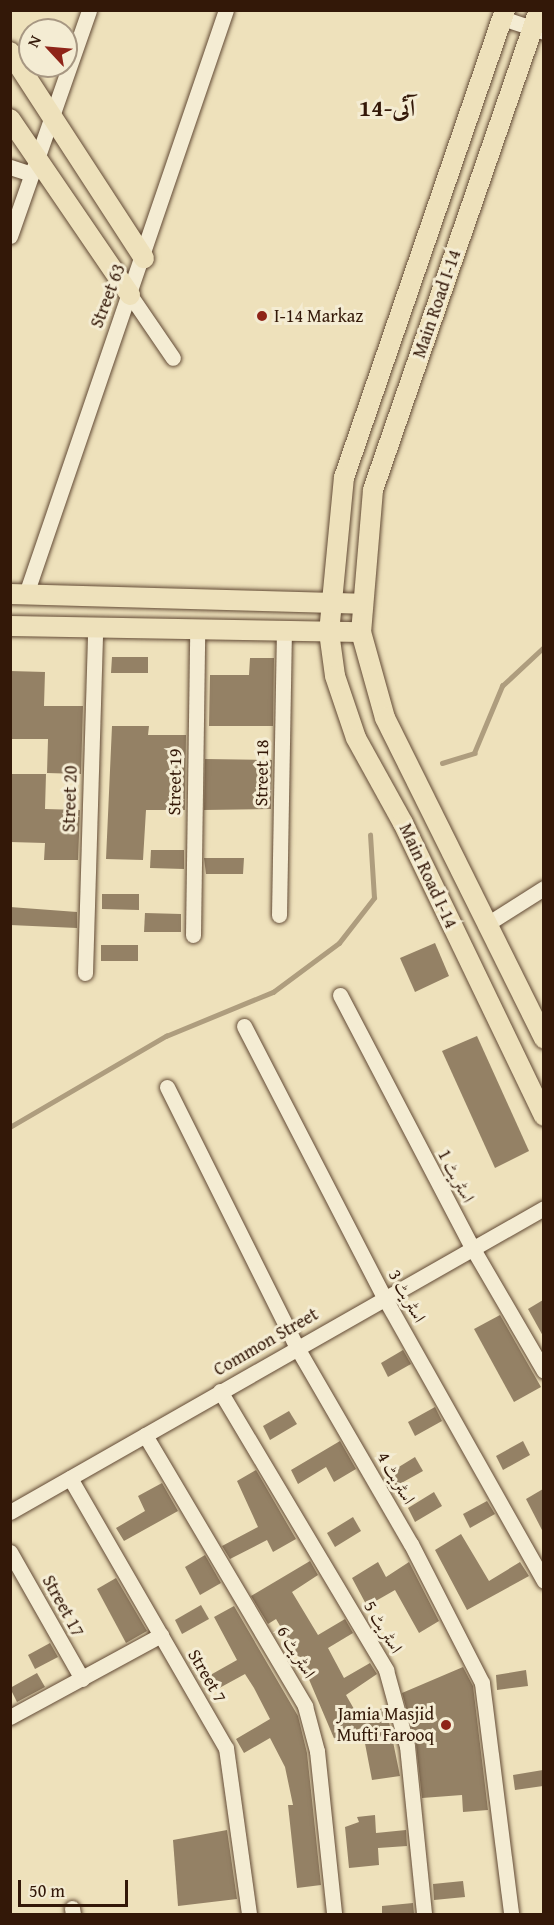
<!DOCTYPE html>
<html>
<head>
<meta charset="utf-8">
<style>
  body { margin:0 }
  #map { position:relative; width:554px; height:1925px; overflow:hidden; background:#eee1bb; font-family:"Gentium Book Plus",Amiri,serif }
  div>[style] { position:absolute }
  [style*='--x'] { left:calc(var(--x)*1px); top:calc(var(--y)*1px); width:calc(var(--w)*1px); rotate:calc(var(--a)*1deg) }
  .stream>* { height:4.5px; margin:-2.25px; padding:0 2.25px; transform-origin:2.25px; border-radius:2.25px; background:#ae9d7e }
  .building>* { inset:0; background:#948165 }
  .roads { filter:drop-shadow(0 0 2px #624a35) drop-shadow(0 0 2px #624a35) }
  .minor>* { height:15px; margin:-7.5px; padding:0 7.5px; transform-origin:7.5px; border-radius:7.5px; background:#f4ecd3 }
  .major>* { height:20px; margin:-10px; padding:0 10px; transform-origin:10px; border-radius:10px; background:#eee1bb }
  .dots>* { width:16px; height:16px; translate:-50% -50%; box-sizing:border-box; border:3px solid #f4ecd3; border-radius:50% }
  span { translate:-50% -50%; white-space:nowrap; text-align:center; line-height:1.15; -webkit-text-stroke:6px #f4ecd3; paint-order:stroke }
  .street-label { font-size:18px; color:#331808 }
  .poi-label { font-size:18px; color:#331808 }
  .left { translate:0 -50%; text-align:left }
  .right { translate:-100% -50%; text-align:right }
  .district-label { font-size:24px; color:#331808; font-weight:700 }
  .frame { position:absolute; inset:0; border:12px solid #331808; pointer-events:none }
  .north { position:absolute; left:18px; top:18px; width:60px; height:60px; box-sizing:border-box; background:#f4ecd3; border:2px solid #a79782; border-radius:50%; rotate:296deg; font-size:16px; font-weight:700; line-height:24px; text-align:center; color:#331808 }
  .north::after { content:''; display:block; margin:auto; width:21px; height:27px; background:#8f2418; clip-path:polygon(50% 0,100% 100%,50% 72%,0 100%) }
  .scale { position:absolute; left:18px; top:1880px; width:110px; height:27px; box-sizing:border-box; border:3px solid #331808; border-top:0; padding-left:8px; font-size:18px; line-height:21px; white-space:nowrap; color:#331808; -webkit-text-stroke:4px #f4ecd3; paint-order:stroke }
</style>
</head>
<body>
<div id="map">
  <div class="stream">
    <div style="--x:442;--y:763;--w:34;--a:-17"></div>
    <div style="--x:474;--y:753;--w:73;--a:-67.3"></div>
    <div style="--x:502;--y:686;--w:57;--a:-42.9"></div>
    <div style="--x:10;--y:1127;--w:181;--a:-30.3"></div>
    <div style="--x:166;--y:1036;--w:116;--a:-22.4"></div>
    <div style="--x:273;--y:992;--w:82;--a:-36.6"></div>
    <div style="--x:339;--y:943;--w:57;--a:-52.1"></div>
    <div style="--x:374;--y:898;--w:63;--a:-93.6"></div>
  </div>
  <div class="building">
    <div style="clip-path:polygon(112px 657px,148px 657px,148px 673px,111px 673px)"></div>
    <div style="clip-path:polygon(250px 658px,274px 658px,273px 726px,209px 726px,210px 675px,249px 675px)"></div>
    <div style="clip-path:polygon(10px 671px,45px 672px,44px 706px,83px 706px,81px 774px,47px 773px,48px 739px,10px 739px)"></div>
    <div style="clip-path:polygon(112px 726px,149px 726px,148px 735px,186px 735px,185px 810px,146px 810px,143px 860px,106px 859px)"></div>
    <div style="clip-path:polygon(205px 759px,272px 760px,271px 809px,204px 810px)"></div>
    <div style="clip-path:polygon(10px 774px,46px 774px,45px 809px,80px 810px,78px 860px,44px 860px,45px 843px,10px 842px)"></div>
    <div style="clip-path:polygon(151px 850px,184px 850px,184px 869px,150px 868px)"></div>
    <div style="clip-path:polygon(204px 858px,244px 858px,243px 874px,206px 874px)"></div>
    <div style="clip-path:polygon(102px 894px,139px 894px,139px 910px,102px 909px)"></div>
    <div style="clip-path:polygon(10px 907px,77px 912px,77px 928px,10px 925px)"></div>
    <div style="clip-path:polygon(145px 913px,181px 914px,181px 932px,144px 932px)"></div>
    <div style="clip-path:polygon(435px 943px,449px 976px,415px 992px,400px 958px)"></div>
    <div style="clip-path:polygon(101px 945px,138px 945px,138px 961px,101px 961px)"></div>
    <div style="clip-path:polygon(477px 1036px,529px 1151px,495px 1168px,442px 1051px)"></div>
    <div style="clip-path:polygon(543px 1300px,543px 1336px,528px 1309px)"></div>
    <div style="clip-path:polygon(500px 1315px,541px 1387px,514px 1402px,474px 1329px)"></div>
    <div style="clip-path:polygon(403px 1350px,411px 1364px,388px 1377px,381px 1363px)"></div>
    <div style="clip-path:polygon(435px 1407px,442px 1421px,415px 1436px,408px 1422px)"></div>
    <div style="clip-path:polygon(289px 1411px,297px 1424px,270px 1440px,263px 1426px)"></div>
    <div style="clip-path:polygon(340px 1441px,356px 1469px,334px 1482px,326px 1467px,298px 1484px,291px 1470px)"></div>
    <div style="clip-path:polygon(523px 1441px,530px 1455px,503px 1470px,496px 1456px)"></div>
    <div style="clip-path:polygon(415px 1457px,423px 1471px,396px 1486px,389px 1473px)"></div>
    <div style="clip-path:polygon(256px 1470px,296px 1539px,273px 1552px,267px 1540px,230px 1559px,222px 1546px,258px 1527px,237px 1481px)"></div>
    <div style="clip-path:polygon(162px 1483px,178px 1511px,124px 1541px,116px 1528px,145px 1511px,138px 1496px)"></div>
    <div style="clip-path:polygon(543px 1489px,543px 1532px,526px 1499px)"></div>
    <div style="clip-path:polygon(434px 1492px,442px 1506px,415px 1522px,408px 1508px)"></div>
    <div style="clip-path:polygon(487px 1501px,495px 1514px,470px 1528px,463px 1514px)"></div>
    <div style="clip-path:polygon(353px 1517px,361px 1531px,335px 1547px,327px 1533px)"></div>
    <div style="clip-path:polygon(461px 1534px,489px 1581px,520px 1562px,529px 1576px,467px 1610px,435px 1550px)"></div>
    <div style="clip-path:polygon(205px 1555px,221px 1583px,200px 1595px,185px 1567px)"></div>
    <div style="clip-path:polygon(310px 1561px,318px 1575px,292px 1592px,318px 1635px,345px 1619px,353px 1633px,328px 1648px,344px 1678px,370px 1663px,377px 1674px,346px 1695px,358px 1716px,386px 1707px,400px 1776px,372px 1780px,363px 1733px,336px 1743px,302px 1663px,276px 1619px,268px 1624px,251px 1596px)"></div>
    <div style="clip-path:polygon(378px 1562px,386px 1577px,409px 1562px,439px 1621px,419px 1633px,395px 1590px,367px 1606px,352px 1578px)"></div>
    <div style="clip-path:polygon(116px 1578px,147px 1631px,126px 1643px,97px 1589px)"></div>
    <div style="clip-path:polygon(201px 1605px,209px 1619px,182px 1634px,175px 1620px)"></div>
    <div style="clip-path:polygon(234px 1606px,298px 1716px,307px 1753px,321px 1885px,297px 1888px,288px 1805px,293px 1805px,285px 1767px,270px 1738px,244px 1753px,236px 1739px,270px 1719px,254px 1688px,245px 1674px,212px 1692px,205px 1678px,237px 1660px,214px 1617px)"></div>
    <div style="clip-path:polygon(50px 1643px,58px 1657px,35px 1669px,28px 1655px)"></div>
    <div style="clip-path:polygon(463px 1667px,473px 1686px,488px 1810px,463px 1812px,462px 1795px,422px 1798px,416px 1744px,402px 1693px)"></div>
    <div style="clip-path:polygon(526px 1670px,528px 1686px,497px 1690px,496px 1675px)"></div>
    <div style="clip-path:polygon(37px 1673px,45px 1687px,17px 1702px,10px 1688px)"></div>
    <div style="clip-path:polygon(543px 1770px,543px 1786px,515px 1790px,513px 1775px)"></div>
    <div style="clip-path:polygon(375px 1815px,376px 1833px,406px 1830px,407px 1846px,378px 1848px,379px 1865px,349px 1868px,345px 1827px,359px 1822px,357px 1817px)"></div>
    <div style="clip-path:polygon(227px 1830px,237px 1899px,178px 1906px,173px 1840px)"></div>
    <div style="clip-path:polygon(463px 1881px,465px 1897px,434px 1900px,433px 1884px)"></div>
    <div style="clip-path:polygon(413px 1903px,414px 1914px,382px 1914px,382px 1906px)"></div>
  </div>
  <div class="roads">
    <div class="minor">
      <div style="--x:502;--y:18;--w:44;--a:18.4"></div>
      <div style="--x:10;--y:167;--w:23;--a:18"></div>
      <div style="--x:10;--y:236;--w:239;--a:-70.7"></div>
      <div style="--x:130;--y:295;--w:76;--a:55.7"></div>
      <div style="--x:26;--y:594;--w:617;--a:-71.1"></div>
      <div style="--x:279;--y:915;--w:284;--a:-89"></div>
      <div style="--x:487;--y:924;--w:67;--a:-32.3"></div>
      <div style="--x:193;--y:935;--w:305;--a:-89.2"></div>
      <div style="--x:85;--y:973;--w:347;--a:-88.3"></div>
      <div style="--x:340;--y:995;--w:287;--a:62.4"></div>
      <div style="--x:473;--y:1249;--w:141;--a:59.8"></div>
      <div style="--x:244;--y:1026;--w:305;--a:62.7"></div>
      <div style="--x:384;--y:1297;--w:326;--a:60.6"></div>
      <div style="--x:167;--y:1087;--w:289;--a:63.5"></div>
      <div style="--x:296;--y:1346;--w:229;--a:59.9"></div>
      <div style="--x:411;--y:1544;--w:156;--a:62.9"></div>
      <div style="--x:482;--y:1683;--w:233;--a:82.8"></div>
      <div style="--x:220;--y:1391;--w:325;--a:59.2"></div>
      <div style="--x:386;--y:1670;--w:79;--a:74.6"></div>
      <div style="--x:407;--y:1746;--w:169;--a:84.2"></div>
      <div style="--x:145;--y:1435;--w:315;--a:59.4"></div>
      <div style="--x:305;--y:1706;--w:47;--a:75.1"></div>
      <div style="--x:317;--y:1751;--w:164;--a:84"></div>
      <div style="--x:70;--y:1478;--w:312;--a:60"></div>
      <div style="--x:226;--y:1748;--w:168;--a:82.1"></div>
      <div style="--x:10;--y:1512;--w:614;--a:-29.65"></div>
      <div style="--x:10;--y:1552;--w:146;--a:60.4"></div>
      <div style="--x:10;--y:1717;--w:172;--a:-28.5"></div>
      <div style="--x:72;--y:1908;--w:6;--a:81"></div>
    </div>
    <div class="major">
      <div style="--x:505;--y:10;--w:494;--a:109"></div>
      <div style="--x:344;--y:477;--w:156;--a:95.5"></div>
      <div style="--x:329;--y:632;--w:44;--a:82.2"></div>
      <div style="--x:335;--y:676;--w:65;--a:71.3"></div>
      <div style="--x:356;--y:738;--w:97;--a:61.1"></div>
      <div style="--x:403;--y:823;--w:325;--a:64.3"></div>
      <div style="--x:539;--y:10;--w:508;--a:109.08"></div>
      <div style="--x:373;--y:490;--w:143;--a:94.8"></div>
      <div style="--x:361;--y:632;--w:89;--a:74.4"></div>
      <div style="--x:385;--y:718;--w:358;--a:63.6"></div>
      <div style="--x:10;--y:52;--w:246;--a:57"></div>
      <div style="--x:10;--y:119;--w:213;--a:55.7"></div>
      <div style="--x:10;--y:594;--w:352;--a:1.6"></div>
      <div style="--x:10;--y:626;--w:351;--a:1"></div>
    </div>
  </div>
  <div class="dots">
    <div style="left:262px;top:316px;background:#8f2418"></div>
    <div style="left:446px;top:1725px;background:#8f2418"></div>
  </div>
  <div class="street-label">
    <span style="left:108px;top:296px;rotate:-69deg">Street 63</span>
    <span style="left:437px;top:304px;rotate:-71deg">Main Road I-14</span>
    <span style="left:262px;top:773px;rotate:-89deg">Street 18</span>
    <span style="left:175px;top:782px;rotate:-89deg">Street 19</span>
    <span style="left:70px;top:799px;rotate:-88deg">Street 20</span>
    <span style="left:428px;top:876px;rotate:65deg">Main Road I-14</span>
    <span style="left:456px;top:1176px;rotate:62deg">اسٹریٹ 1</span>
    <span style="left:407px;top:1296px;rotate:61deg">اسٹریٹ 3</span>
    <span style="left:266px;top:1342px;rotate:-30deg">Common Street</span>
    <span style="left:396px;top:1478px;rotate:60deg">اسٹریٹ 4</span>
    <span style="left:63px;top:1606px;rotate:61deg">Street 17</span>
    <span style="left:383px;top:1627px;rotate:59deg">اسٹریٹ 5</span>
    <span style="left:296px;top:1652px;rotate:59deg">اسٹریٹ 6</span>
    <span style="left:207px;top:1676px;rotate:60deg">Street 7</span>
  </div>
  <div class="poi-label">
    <span class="left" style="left:274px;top:316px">I-14 Markaz</span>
    <span class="right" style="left:434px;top:1725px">Jamia Masjid<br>Mufti Farooq</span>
  </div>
  <div class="district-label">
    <span style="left:387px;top:108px">آئی-14</span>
  </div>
  <div class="frame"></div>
  <div class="north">N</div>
  <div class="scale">50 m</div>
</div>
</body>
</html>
